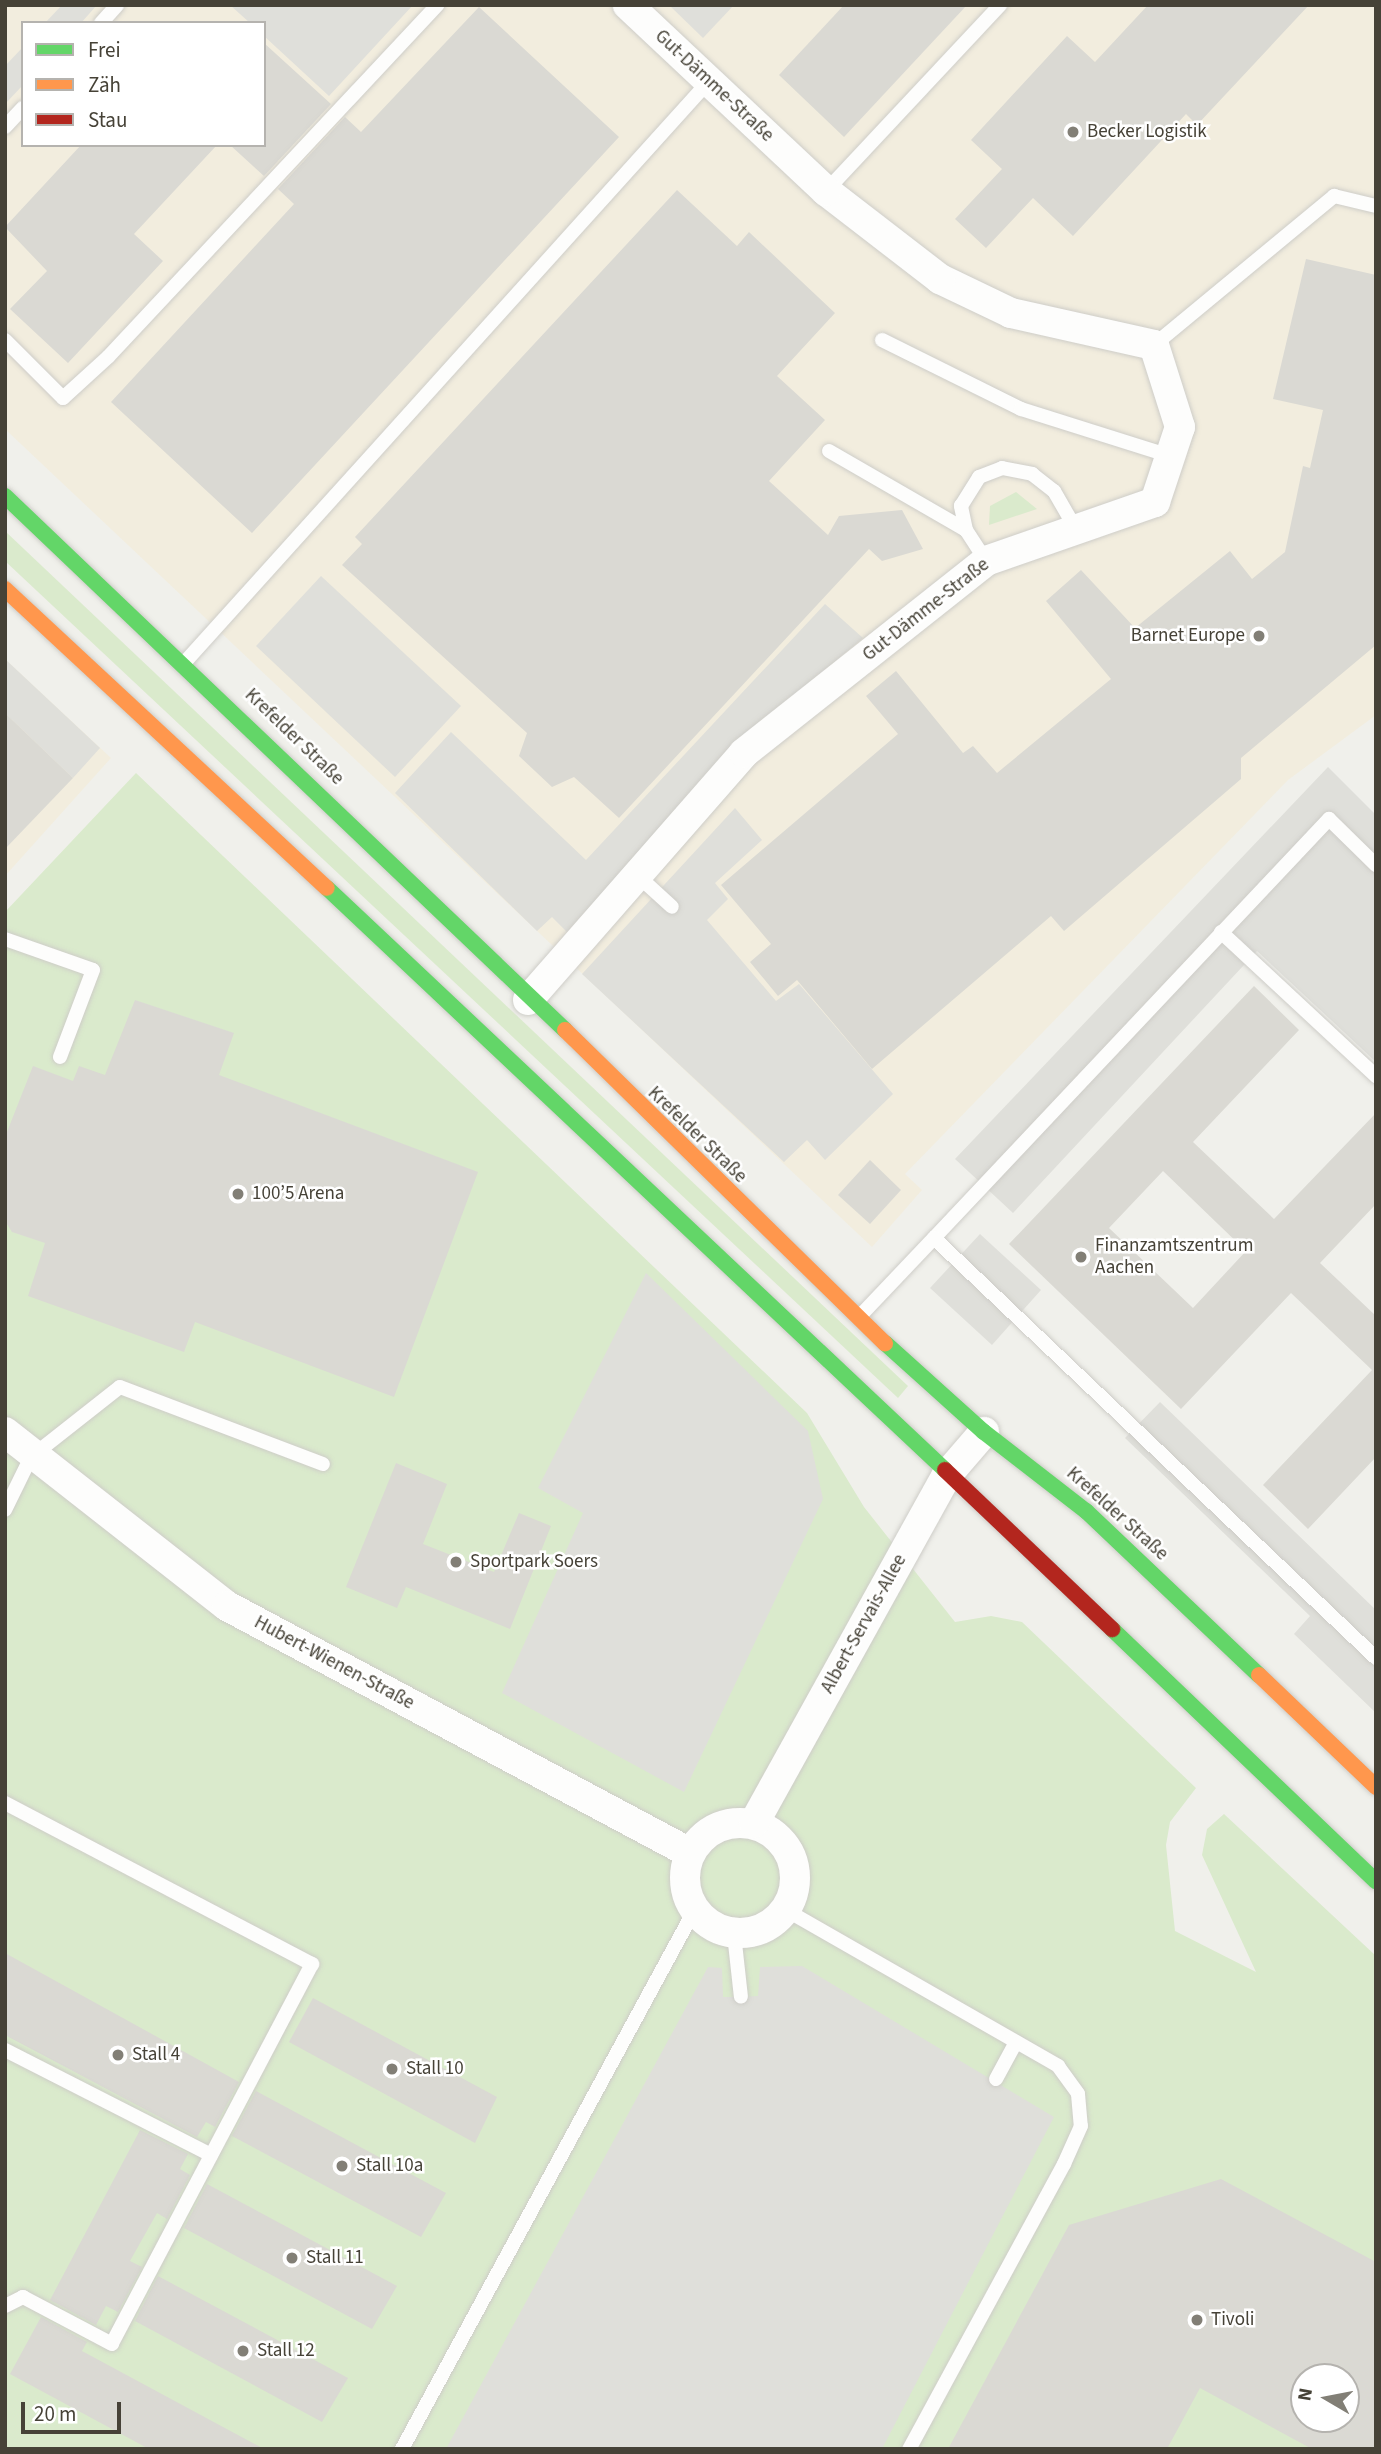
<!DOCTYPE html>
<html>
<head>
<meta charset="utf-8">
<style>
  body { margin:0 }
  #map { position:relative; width:1381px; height:2454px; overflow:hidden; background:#f0f0eb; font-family:"Source Sans 3",sans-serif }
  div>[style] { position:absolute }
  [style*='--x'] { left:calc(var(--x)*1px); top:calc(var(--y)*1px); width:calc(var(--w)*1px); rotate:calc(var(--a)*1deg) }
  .commercial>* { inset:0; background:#f2edde }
  .green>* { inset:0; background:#daeacc }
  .parking>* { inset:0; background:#dfdfda }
  .building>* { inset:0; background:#dad9d3 }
  .roads { filter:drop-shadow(0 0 2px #cecdc8) drop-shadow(0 0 2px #cecdc8) }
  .lane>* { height:14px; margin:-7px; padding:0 7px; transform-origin:7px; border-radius:7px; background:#fdfdfc }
  .street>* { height:30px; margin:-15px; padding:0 15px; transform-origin:15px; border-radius:15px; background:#fdfdfc }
  .street>.ring { margin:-15px; padding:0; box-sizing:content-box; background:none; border:30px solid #fdfdfc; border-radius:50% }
  .fast>* { height:16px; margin:-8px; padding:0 8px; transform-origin:8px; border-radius:8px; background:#63d668 }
  .slow>* { height:16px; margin:-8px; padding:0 8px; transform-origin:8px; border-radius:8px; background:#ff974d }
  .jam>* { height:16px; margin:-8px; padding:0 8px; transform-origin:8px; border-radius:8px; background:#b3261e }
  .dots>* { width:19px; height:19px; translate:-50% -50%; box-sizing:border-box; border:4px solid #fff; border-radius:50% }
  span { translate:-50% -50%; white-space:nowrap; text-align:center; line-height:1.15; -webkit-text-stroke:5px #fff; paint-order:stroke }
  .street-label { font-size:19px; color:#464237 }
  .poi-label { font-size:19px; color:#464237 }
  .left { translate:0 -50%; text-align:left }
  .right { translate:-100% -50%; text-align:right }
  .frame { position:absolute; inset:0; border:7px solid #464237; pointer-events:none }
  .legend { position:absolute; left:21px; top:21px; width:245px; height:126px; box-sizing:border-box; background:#fff; border:2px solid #b5b3af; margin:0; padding:9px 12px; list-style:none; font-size:21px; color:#464237 }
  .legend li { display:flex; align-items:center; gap:14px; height:35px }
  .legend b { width:35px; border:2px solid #b5b3af }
  .north { position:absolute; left:1290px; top:2363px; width:70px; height:70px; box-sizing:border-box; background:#fff; border:2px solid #b5b3af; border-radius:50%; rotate:280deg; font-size:19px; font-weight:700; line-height:28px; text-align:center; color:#464237 }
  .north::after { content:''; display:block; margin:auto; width:24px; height:32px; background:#827f76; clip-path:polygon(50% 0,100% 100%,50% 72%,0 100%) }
  .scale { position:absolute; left:21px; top:2402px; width:100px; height:32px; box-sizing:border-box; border:4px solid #464237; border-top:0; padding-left:9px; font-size:21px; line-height:24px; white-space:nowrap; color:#464237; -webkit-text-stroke:5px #fff; paint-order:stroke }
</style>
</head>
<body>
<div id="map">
  <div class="commercial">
    <div style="clip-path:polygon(evenodd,5px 5px,1376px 5px,1376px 715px,1288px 780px,905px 1174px,922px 1190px,872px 1247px,5px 429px,5px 5px,23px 23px,264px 23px,264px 145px,23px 145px,23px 23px)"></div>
    <div style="clip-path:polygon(5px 659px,111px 758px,5px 876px)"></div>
  </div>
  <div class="green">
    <div style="clip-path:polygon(1016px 492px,1037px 509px,989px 525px,990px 506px)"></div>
    <div style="clip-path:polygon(5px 531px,908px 1386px,898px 1398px,5px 561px)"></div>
    <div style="clip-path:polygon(evenodd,136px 773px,807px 1413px,864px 1507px,955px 1622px,991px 1616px,1022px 1622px,1196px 1788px,1170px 1822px,1166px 1845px,1175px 1931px,1256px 1972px,1202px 1855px,1207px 1829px,1224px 1814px,1376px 1956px,1376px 2449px,5px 2449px,5px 912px,136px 773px,1304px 2377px,1346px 2377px,1346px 2419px,1304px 2419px,1304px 2377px)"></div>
  </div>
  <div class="parking">
    <div style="clip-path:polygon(62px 5px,97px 5px,81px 23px,45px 23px)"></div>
    <div style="clip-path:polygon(230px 5px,413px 5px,329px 96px,264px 36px,264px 23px,250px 23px)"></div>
    <div style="clip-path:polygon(669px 5px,734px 5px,703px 38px)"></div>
    <div style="clip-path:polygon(23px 47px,23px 85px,5px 104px,5px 66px)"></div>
    <div style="clip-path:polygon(321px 576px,461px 706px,395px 777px,256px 646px)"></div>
    <div style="clip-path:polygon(825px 604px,863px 638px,741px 740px,567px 932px,552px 917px,537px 931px,395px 793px,451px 732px,586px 860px)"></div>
    <div style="clip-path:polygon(5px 659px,100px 748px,73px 778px,5px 713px)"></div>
    <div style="clip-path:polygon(1328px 767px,1376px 815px,1376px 1062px,1257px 951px,1013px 1213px,955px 1159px)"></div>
    <div style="clip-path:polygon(735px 808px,762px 840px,715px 883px,728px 899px,707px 920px,776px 1001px,799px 984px,893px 1094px,825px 1160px,807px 1140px,784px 1162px,582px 974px)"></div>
    <div style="clip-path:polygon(980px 1234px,1041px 1290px,992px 1345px,930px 1288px)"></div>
    <div style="clip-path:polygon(646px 1273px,808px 1431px,823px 1499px,684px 1792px,502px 1693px,583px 1513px,538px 1488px)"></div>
    <div style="clip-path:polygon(1160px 1402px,1376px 1610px,1376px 1713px,1294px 1634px,1310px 1616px,1125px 1438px)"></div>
    <div style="clip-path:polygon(802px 1966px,1054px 2117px,882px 2449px,446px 2449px,708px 1967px,722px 1968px,723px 1997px,741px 1997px,758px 1996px,760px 1967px)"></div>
  </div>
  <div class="building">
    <div style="clip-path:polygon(844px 5px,967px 5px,844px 137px,779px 75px)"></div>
    <div style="clip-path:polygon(1148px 5px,1309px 5px,1197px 125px,1186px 114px,1073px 236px,1033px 198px,986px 248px,955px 219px,1002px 169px,971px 140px,1067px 36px,1095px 62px)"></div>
    <div style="clip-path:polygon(479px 7px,619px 137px,252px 533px,111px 402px,294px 204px,278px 189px,345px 117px,361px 132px)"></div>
    <div style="clip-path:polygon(264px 43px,331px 104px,264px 176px,230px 145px,264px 145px)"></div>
    <div style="clip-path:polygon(81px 145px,217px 145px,134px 234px,163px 261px,68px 363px,10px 309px,47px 271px,5px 227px)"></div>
    <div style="clip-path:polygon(677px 190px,737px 246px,749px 232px,835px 313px,777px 376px,825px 420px,769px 481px,828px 535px,839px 516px,902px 510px,923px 549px,882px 561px,869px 549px,619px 818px,574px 777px,552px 787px,519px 756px,527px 733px,342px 565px,362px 544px,355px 537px)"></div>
    <div style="clip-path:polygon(1306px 259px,1376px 275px,1376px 645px,1241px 758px,1241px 779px,1064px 931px,1051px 916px,872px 1069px,797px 980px,778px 996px,750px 962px,771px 944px,721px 885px,898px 734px,866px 696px,896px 671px,963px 753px,973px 746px,997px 773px,1111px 679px,1046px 601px,1081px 570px,1135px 628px,1230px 551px,1252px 579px,1285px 552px,1303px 466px,1310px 468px,1323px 410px,1273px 399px)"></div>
    <div style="clip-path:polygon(5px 713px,73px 778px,5px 849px)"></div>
    <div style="clip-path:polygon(evenodd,1254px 986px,1299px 1030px,1193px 1142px,1274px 1219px,1376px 1113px,1376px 1204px,1320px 1263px,1376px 1316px,1376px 1457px,1308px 1529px,1263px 1485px,1372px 1370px,1291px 1293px,1181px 1409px,1009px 1244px,1254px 986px,1163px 1171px,1246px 1251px,1193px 1308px,1109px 1228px,1163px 1171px)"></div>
    <div style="clip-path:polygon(135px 1000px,234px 1033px,219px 1075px,478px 1172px,394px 1397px,195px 1322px,184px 1352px,28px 1296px,45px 1243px,12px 1232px,5px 1221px,5px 1137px,33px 1066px,73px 1081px,79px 1066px,105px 1075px)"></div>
    <div style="clip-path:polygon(870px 1160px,901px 1190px,870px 1224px,838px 1195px)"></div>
    <div style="clip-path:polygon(396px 1463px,447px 1484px,423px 1544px,494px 1572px,519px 1513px,551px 1526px,510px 1629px,406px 1587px,397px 1608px,346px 1587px)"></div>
    <div style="clip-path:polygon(5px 1953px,239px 2082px,215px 2127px,206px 2122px,197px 2137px,5px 2035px)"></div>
    <div style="clip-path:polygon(313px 1998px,497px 2097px,475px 2143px,289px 2042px)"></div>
    <div style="clip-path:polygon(256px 2091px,446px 2193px,421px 2237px,232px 2136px)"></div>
    <div style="clip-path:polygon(140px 2130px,188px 2154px,180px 2169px,190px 2175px,167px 2219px,157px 2213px,130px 2261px,142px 2267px,118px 2312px,106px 2306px,96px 2325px,50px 2300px)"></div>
    <div style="clip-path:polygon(evenodd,1221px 2179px,1376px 2262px,1376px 2449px,1312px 2449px,1200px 2388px,1167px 2449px,948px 2449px,1069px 2225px,1221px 2179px,1304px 2377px,1346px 2377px,1346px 2419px,1304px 2419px,1304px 2377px)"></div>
    <div style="clip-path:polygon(207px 2184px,397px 2286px,372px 2329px,184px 2228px)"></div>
    <div style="clip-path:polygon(158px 2276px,348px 2378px,322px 2422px,135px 2321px)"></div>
    <div style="clip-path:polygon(41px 2317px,87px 2342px,82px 2351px,264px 2449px,149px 2449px,10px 2374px)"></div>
  </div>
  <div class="roads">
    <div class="lane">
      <div style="--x:101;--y:23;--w:24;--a:-48"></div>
      <div style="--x:5;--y:127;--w:26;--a:-47"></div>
      <div style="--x:826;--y:191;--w:255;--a:-46.9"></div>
      <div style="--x:5;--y:340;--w:82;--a:45"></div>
      <div style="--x:63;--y:398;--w:61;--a:-42.3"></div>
      <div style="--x:108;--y:357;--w:482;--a:-46.9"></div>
      <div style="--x:882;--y:340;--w:155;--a:26.4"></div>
      <div style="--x:1021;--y:409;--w:159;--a:17.5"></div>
      <div style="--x:1154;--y:345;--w:234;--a:-39.6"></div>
      <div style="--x:1334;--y:196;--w:43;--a:13.4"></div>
      <div style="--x:829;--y:451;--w:158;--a:30"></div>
      <div style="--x:966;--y:530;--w:37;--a:57"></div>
      <div style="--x:966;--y:530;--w:25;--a:-102"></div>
      <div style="--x:961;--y:506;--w:34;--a:-58"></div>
      <div style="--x:979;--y:477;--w:25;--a:-21"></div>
      <div style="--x:1002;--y:468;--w:31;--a:11"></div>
      <div style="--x:1032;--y:474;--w:28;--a:38"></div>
      <div style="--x:1054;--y:491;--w:46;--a:60.1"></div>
      <div style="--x:185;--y:662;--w:784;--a:-47.95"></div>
      <div style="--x:637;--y:875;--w:47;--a:42.4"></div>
      <div style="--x:1221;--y:932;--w:212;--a:42.9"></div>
      <div style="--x:5;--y:939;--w:93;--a:19.4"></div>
      <div style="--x:93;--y:970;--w:93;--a:110.8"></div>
      <div style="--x:934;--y:1238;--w:576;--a:-46.69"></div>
      <div style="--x:1329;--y:819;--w:66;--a:44.4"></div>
      <div style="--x:859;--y:1317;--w:109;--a:-46.5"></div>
      <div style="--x:934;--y:1238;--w:610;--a:43.54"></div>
      <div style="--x:5;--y:1510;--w:59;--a:-63.9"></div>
      <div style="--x:31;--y:1457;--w:113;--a:-38.2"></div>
      <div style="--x:120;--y:1387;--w:217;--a:20.8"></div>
      <div style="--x:5;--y:1803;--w:347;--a:27.7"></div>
      <div style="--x:312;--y:1964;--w:429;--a:117.8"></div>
      <div style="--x:112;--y:2344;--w:101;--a:-152.2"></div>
      <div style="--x:23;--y:2297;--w:20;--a:153"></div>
      <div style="--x:786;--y:1910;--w:314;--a:29.8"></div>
      <div style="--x:1058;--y:2066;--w:34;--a:54"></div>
      <div style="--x:1078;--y:2094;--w:32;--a:85"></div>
      <div style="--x:1081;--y:2126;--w:42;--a:114.1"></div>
      <div style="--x:1064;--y:2164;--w:324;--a:118.5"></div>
      <div style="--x:734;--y:1934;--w:63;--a:83.7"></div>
      <div style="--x:5;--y:2050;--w:231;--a:27"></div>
      <div style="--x:996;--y:2079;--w:42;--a:-61.6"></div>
      <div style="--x:402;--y:2449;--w:612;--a:-61.51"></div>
    </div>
    <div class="street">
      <div style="--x:528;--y:1000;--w:328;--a:-48.8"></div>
      <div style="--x:744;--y:753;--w:309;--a:-38.4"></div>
      <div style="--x:986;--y:561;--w:179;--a:-19.2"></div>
      <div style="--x:1155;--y:502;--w:79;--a:-71.6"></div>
      <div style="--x:1180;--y:427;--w:86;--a:-107.6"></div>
      <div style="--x:1154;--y:345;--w:147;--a:-167.4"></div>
      <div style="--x:1011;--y:313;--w:79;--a:-154.4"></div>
      <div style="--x:940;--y:279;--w:144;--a:-142.3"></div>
      <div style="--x:826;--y:191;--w:272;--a:-136.8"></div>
      <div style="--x:5;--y:1432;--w:282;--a:38.1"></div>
      <div style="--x:227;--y:1606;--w:525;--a:28.08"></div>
      <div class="ring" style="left:685px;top:1823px;width:80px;height:80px"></div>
      <div style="--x:754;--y:1823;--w:398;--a:-61"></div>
      <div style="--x:947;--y:1475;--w:57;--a:-49.3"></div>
    </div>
    <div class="fast">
      <div style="--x:5;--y:496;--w:774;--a:43.64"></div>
      <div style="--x:327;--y:888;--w:849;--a:43.28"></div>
      <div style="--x:885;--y:1343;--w:133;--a:42"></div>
      <div style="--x:984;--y:1432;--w:129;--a:37.8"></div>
      <div style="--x:1086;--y:1511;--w:238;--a:43.5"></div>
      <div style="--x:1112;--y:1629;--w:365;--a:43.7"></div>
    </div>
    <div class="slow">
      <div style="--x:5;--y:589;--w:439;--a:42.9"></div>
      <div style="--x:565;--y:1030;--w:448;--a:44.4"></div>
      <div style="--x:1259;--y:1675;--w:162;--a:43.7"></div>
    </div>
    <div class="jam">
      <div style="--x:945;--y:1470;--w:231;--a:43.6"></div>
    </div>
  </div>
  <div class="dots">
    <div style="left:1073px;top:132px;background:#827f76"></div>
    <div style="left:1259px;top:636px;background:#827f76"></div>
    <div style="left:238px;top:1194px;background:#827f76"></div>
    <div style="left:1081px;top:1257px;background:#827f76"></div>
    <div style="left:456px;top:1562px;background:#827f76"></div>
    <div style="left:118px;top:2055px;background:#827f76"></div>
    <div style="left:392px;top:2069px;background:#827f76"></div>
    <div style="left:342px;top:2166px;background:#827f76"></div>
    <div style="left:292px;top:2258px;background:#827f76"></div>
    <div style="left:1197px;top:2320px;background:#827f76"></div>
    <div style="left:243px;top:2351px;background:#827f76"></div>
  </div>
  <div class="street-label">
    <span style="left:714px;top:86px;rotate:43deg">Gut-Dämme-Straße</span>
    <span style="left:926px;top:610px;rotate:-38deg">Gut-Dämme-Straße</span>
    <span style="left:294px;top:737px;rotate:44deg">Krefelder Straße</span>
    <span style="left:697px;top:1135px;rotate:44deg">Krefelder Straße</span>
    <span style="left:1117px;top:1514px;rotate:42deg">Krefelder Straße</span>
    <span style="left:864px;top:1624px;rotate:-61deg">Albert-Servais-Allee</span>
    <span style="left:334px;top:1663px;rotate:28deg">Hubert-Wienen-Straße</span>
  </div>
  <div class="poi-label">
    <span class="left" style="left:1087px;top:132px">Becker Logistik</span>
    <span class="right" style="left:1245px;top:636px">Barnet Europe</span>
    <span class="left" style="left:252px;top:1194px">100’5 Arena</span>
    <span class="left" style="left:1095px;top:1257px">Finanzamtszentrum<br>Aachen</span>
    <span class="left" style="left:470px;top:1562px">Sportpark Soers</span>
    <span class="left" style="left:132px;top:2055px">Stall 4</span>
    <span class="left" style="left:406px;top:2069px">Stall 10</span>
    <span class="left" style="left:356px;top:2166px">Stall 10a</span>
    <span class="left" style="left:306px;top:2258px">Stall 11</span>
    <span class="left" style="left:1211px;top:2320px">Tivoli</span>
    <span class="left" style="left:257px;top:2351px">Stall 12</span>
  </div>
  <div class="frame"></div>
  <ul class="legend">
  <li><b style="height:9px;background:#63d668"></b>Frei</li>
  <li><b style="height:9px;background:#ff974d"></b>Zäh</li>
  <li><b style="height:9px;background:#b3261e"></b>Stau</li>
  </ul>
  <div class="north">N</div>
  <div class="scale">20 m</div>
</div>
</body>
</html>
